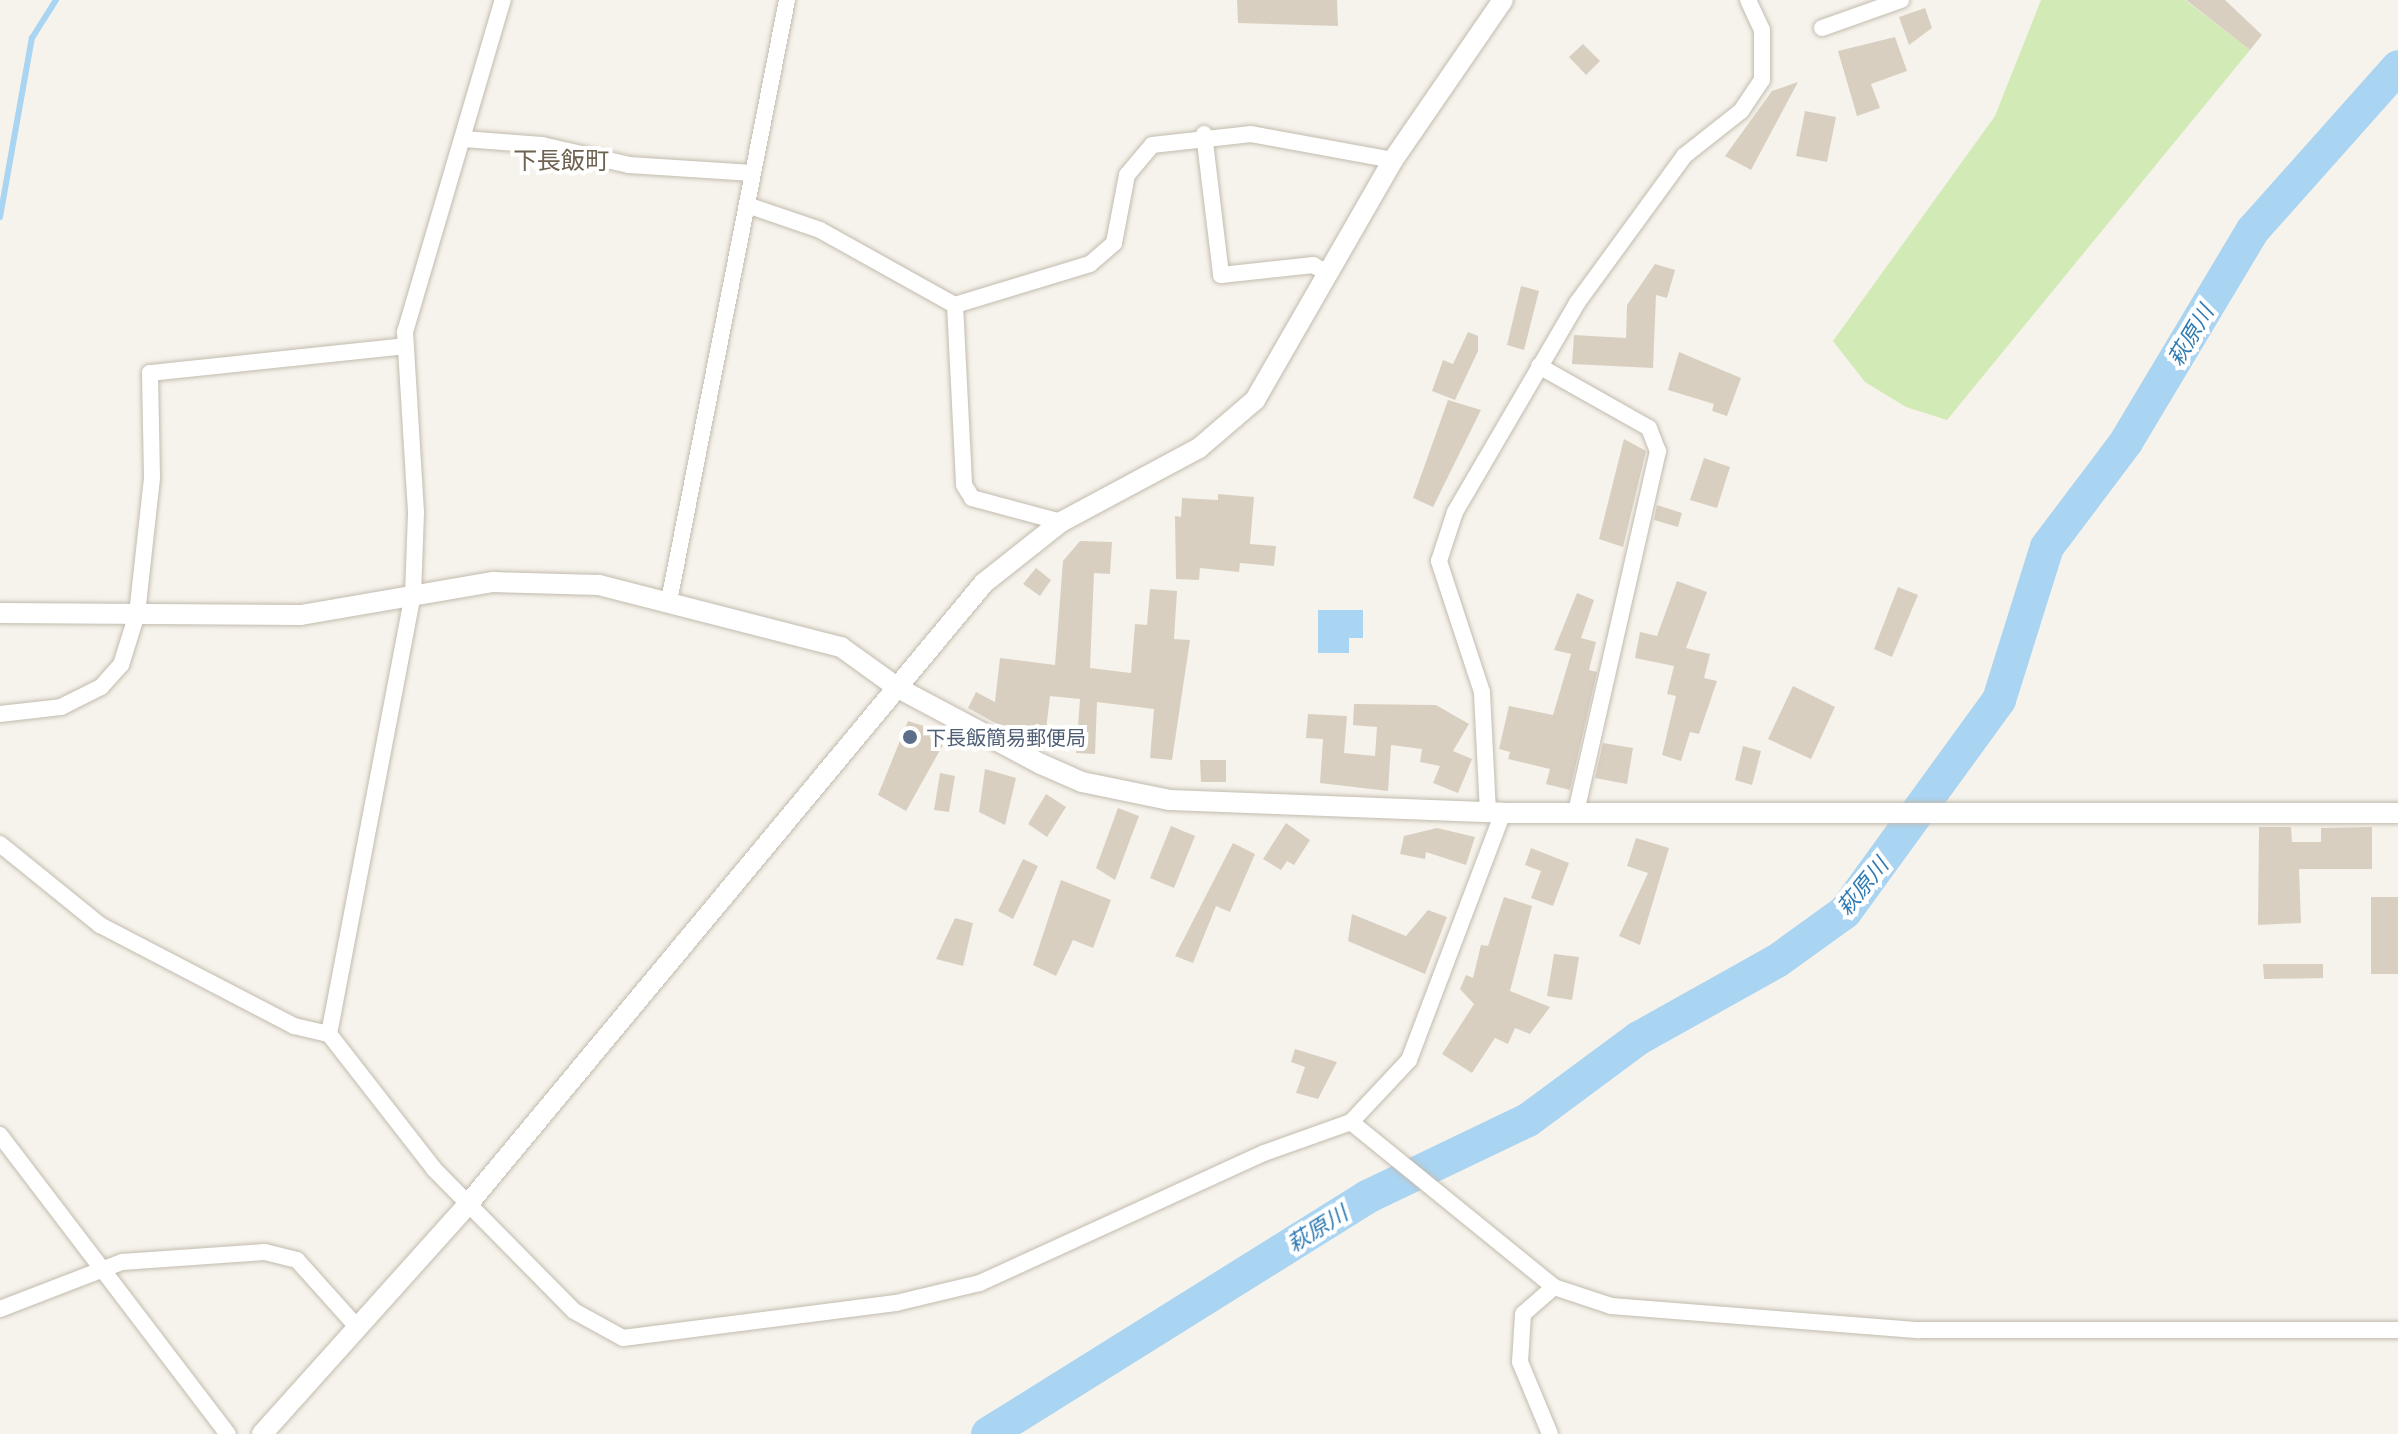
<!DOCTYPE html>
<html>
<head>
<meta charset="utf-8">
<style>
  body { margin:0 }
  #map { position:relative; width:2398px; height:1434px; overflow:hidden; background:#f6f3ec; font-family:Ubuntu,"Noto Sans JP",sans-serif }
  div>[style] { position:absolute }
  [style*='--x'] { left:calc(var(--x)*1px); top:calc(var(--y)*1px); width:calc(var(--w)*1px); rotate:calc(var(--a)*1deg) }
  .green>* { inset:0; background:#d2eab5 }
  .water>* { inset:0; background:#a9d4f2 }
  .stream>* { height:6px; margin:-3px; padding:0 3px; transform-origin:3px; border-radius:3px; background:#a9d4f2 }
  .river>* { height:34px; margin:-17px; padding:0 17px; transform-origin:17px; border-radius:17px; background:#a9d4f2 }
  .building>* { inset:0; background:#d8cfc1 }
  .roads { filter:drop-shadow(0 0 2px #c2bbae) drop-shadow(0 0 2px #c2bbae) }
  .minor>* { height:16px; margin:-8px; padding:0 8px; transform-origin:8px; border-radius:8px; background:#fff }
  .tertiary>* { height:20px; margin:-10px; padding:0 10px; transform-origin:10px; border-radius:10px; background:#fff }
  .dots>* { width:22px; height:22px; translate:-50% -50%; box-sizing:border-box; border:4px solid #fff; border-radius:50% }
  span { translate:-50% -50%; white-space:nowrap; text-align:center; line-height:1.15; -webkit-text-stroke:8px #fff; paint-order:stroke }
  .service-label { font-size:20px; color:#4e5e75 }
  .left { translate:0 -50%; text-align:left }
  .water-label { font-size:22px; color:#2e7ab2; font-style:italic }
  .quarter-label { font-size:24px; color:#6e6250 }
</style>
</head>
<body>
<div id="map">
  <div class="green">
    <div style="clip-path:polygon(2041px 0,2185px 0,2250px 50px,1947px 420px,1906px 407px,1865px 382px,1833px 341px,1995px 116px)"></div>
  </div>
  <div class="water">
    <div style="clip-path:polygon(1318px 610px,1363px 610px,1363px 638px,1349px 638px,1349px 653px,1318px 653px)"></div>
  </div>
  <div class="stream">
    <div style="--x:0;--y:217;--w:182;--a:-79.9"></div>
    <div style="--x:32;--y:38;--w:45;--a:-57.7"></div>
  </div>
  <div class="river">
    <div style="--x:988;--y:1434;--w:447;--a:-32"></div>
    <div style="--x:1367;--y:1197;--w:178;--a:-25.6"></div>
    <div style="--x:1528;--y:1120;--w:138;--a:-36.5"></div>
    <div style="--x:1639;--y:1038;--w:158;--a:-29.2"></div>
    <div style="--x:1777;--y:961;--w:84;--a:-35.8"></div>
    <div style="--x:1845;--y:912;--w:262;--a:-54"></div>
    <div style="--x:1999;--y:700;--w:160;--a:-72.6"></div>
    <div style="--x:2047;--y:547;--w:131;--a:-53"></div>
    <div style="--x:2126;--y:442;--w:247;--a:-59.1"></div>
    <div style="--x:2253;--y:230;--w:218;--a:-48.3"></div>
  </div>
  <div class="building">
    <div style="clip-path:polygon(1237px 0,1337px 0,1338px 26px,1238px 23px)"></div>
    <div style="clip-path:polygon(2186px 0,2225px 0,2262px 35px,2250px 50px)"></div>
    <div style="clip-path:polygon(1925px 8px,1932px 28px,1909px 45px,1899px 17px)"></div>
    <div style="clip-path:polygon(1895px 37px,1907px 71px,1871px 84px,1880px 108px,1857px 116px,1838px 51px)"></div>
    <div style="clip-path:polygon(1583px 44px,1600px 61px,1586px 75px,1569px 57px)"></div>
    <div style="clip-path:polygon(1798px 82px,1751px 170px,1725px 156px,1772px 91px)"></div>
    <div style="clip-path:polygon(1805px 111px,1836px 117px,1827px 162px,1796px 156px)"></div>
    <div style="clip-path:polygon(1655px 264px,1675px 270px,1667px 298px,1656px 295px,1653px 368px,1572px 364px,1574px 335px,1626px 338px,1627px 305px)"></div>
    <div style="clip-path:polygon(1521px 286px,1539px 291px,1524px 350px,1507px 345px)"></div>
    <div style="clip-path:polygon(1468px 332px,1478px 336px,1478px 351px,1455px 400px,1432px 391px,1443px 360px,1453px 364px)"></div>
    <div style="clip-path:polygon(1679px 352px,1741px 378px,1727px 416px,1712px 411px,1714px 404px,1668px 390px)"></div>
    <div style="clip-path:polygon(1448px 400px,1481px 410px,1433px 507px,1413px 498px)"></div>
    <div style="clip-path:polygon(1624px 439px,1646px 451px,1623px 547px,1599px 539px)"></div>
    <div style="clip-path:polygon(1704px 458px,1730px 467px,1717px 508px,1690px 500px)"></div>
    <div style="clip-path:polygon(1218px 494px,1254px 497px,1250px 544px,1276px 546px,1274px 566px,1240px 563px,1239px 572px,1200px 568px,1199px 580px,1176px 579px,1175px 516px,1181px 517px,1182px 498px,1218px 500px)"></div>
    <div style="clip-path:polygon(1657px 505px,1682px 513px,1678px 527px,1654px 520px)"></div>
    <div style="clip-path:polygon(1080px 541px,1112px 542px,1110px 574px,1094px 573px,1090px 668px,1131px 673px,1135px 624px,1147px 625px,1150px 589px,1177px 591px,1174px 639px,1190px 640px,1172px 760px,1150px 758px,1154px 709px,1097px 702px,1095px 754px,1076px 753px,1080px 699px,1050px 696px,1046px 730px,1006px 729px,968px 708px,976px 692px,995px 702px,1000px 658px,1055px 665px,1063px 561px)"></div>
    <div style="clip-path:polygon(1036px 568px,1051px 580px,1040px 596px,1023px 584px)"></div>
    <div style="clip-path:polygon(1677px 581px,1707px 592px,1686px 648px,1710px 654px,1704px 678px,1717px 681px,1699px 734px,1690px 732px,1681px 761px,1662px 755px,1676px 696px,1667px 694px,1674px 666px,1635px 658px,1640px 632px,1657px 636px)"></div>
    <div style="clip-path:polygon(1898px 587px,1918px 595px,1892px 657px,1874px 649px)"></div>
    <div style="clip-path:polygon(1577px 593px,1594px 600px,1581px 638px,1596px 642px,1589px 670px,1597px 672px,1570px 790px,1546px 784px,1550px 769px,1508px 759px,1510px 752px,1499px 749px,1509px 706px,1553px 715px,1571px 654px,1554px 650px)"></div>
    <div style="clip-path:polygon(1793px 686px,1835px 707px,1811px 759px,1768px 739px)"></div>
    <div style="clip-path:polygon(1354px 704px,1436px 705px,1469px 724px,1453px 751px,1472px 759px,1458px 793px,1433px 783px,1440px 766px,1420px 762px,1422px 749px,1391px 745px,1388px 791px,1320px 783px,1323px 739px,1306px 738px,1308px 714px,1347px 716px,1344px 753px,1375px 756px,1377px 727px,1353px 725px)"></div>
    <div style="clip-path:polygon(908px 721px,949px 734px,906px 811px,878px 795px)"></div>
    <div style="clip-path:polygon(1603px 743px,1633px 748px,1627px 784px,1595px 778px)"></div>
    <div style="clip-path:polygon(1743px 746px,1761px 751px,1752px 785px,1735px 780px)"></div>
    <div style="clip-path:polygon(1200px 760px,1226px 760px,1226px 782px,1201px 782px)"></div>
    <div style="clip-path:polygon(985px 769px,1016px 778px,1005px 825px,979px 812px)"></div>
    <div style="clip-path:polygon(940px 773px,955px 776px,949px 812px,934px 810px)"></div>
    <div style="clip-path:polygon(1046px 794px,1066px 807px,1047px 837px,1028px 824px)"></div>
    <div style="clip-path:polygon(1118px 808px,1139px 816px,1115px 880px,1096px 868px)"></div>
    <div style="clip-path:polygon(1286px 823px,1310px 840px,1294px 865px,1287px 861px,1281px 870px,1263px 859px)"></div>
    <div style="clip-path:polygon(1171px 826px,1195px 836px,1174px 888px,1150px 878px)"></div>
    <div style="clip-path:polygon(2259px 827px,2291px 827px,2292px 842px,2321px 842px,2321px 828px,2372px 827px,2372px 869px,2299px 869px,2301px 923px,2258px 925px)"></div>
    <div style="clip-path:polygon(1437px 828px,1475px 837px,1466px 865px,1426px 852px,1425px 859px,1400px 854px,1404px 836px)"></div>
    <div style="clip-path:polygon(1636px 838px,1669px 848px,1640px 945px,1619px 936px,1648px 873px,1627px 866px)"></div>
    <div style="clip-path:polygon(1233px 843px,1255px 854px,1230px 912px,1216px 906px,1193px 963px,1175px 956px)"></div>
    <div style="clip-path:polygon(1531px 848px,1569px 863px,1553px 906px,1531px 898px,1541px 871px,1525px 865px)"></div>
    <div style="clip-path:polygon(1023px 859px,1038px 866px,1013px 919px,998px 911px)"></div>
    <div style="clip-path:polygon(1061px 880px,1111px 900px,1093px 948px,1073px 940px,1056px 976px,1033px 965px)"></div>
    <div style="clip-path:polygon(1504px 897px,1532px 906px,1510px 991px,1550px 1007px,1530px 1034px,1515px 1028px,1508px 1044px,1495px 1038px,1472px 1073px,1442px 1054px,1474px 1004px,1460px 989px,1466px 975px,1473px 978px,1481px 945px,1488px 946px)"></div>
    <div style="clip-path:polygon(2371px 897px,2398px 897px,2398px 974px,2371px 974px)"></div>
    <div style="clip-path:polygon(1428px 910px,1447px 917px,1425px 974px,1348px 941px,1352px 914px,1406px 936px)"></div>
    <div style="clip-path:polygon(955px 918px,973px 923px,963px 966px,936px 959px)"></div>
    <div style="clip-path:polygon(1554px 954px,1579px 957px,1572px 1000px,1547px 996px)"></div>
    <div style="clip-path:polygon(2263px 964px,2323px 964px,2323px 978px,2264px 979px)"></div>
    <div style="clip-path:polygon(1295px 1049px,1337px 1062px,1318px 1099px,1296px 1093px,1305px 1067px,1291px 1062px)"></div>
  </div>
  <div class="roads">
    <div class="minor">
      <div style="--x:1822;--y:28;--w:84;--a:-19.5"></div>
      <div style="--x:1204;--y:134;--w:142;--a:83.1"></div>
      <div style="--x:1221;--y:275;--w:93;--a:-6.2"></div>
      <div style="--x:1313;--y:265;--w:18;--a:29"></div>
      <div style="--x:464;--y:139;--w:78;--a:4.4"></div>
      <div style="--x:542;--y:145;--w:89;--a:12.9"></div>
      <div style="--x:629;--y:165;--w:124;--a:3.7"></div>
      <div style="--x:747;--y:205;--w:77;--a:18.9"></div>
      <div style="--x:820;--y:230;--w:154;--a:29.1"></div>
      <div style="--x:955;--y:305;--w:180;--a:87.1"></div>
      <div style="--x:964;--y:485;--w:15;--a:58"></div>
      <div style="--x:972;--y:498;--w:92;--a:15.1"></div>
      <div style="--x:955;--y:305;--w:141;--a:-16.9"></div>
      <div style="--x:1090;--y:264;--w:32;--a:-41"></div>
      <div style="--x:1114;--y:243;--w:69;--a:-79.2"></div>
      <div style="--x:1127;--y:175;--w:39;--a:-50"></div>
      <div style="--x:1152;--y:145;--w:100;--a:-6.3"></div>
      <div style="--x:1251;--y:134;--w:144;--a:10.4"></div>
      <div style="--x:1539;--y:366;--w:126;--a:29.4"></div>
      <div style="--x:1649;--y:428;--w:25;--a:69"></div>
      <div style="--x:1658;--y:451;--w:370;--a:102.8"></div>
      <div style="--x:669;--y:601;--w:612;--a:-78.89"></div>
      <div style="--x:0;--y:714;--w:61;--a:-6.5"></div>
      <div style="--x:61;--y:707;--w:45;--a:-26.6"></div>
      <div style="--x:101;--y:687;--w:30;--a:-48"></div>
      <div style="--x:121;--y:665;--w:53;--a:-72.6"></div>
      <div style="--x:137;--y:614;--w:137;--a:-83.7"></div>
      <div style="--x:152;--y:478;--w:105;--a:-91.1"></div>
      <div style="--x:150;--y:373;--w:257;--a:-6"></div>
      <div style="--x:1488;--y:812;--w:120;--a:-92.9"></div>
      <div style="--x:1482;--y:692;--w:138;--a:-108.2"></div>
      <div style="--x:1439;--y:561;--w:52;--a:-71.9"></div>
      <div style="--x:1455;--y:512;--w:242;--a:-59.7"></div>
      <div style="--x:1577;--y:303;--w:182;--a:-53.9"></div>
      <div style="--x:1684;--y:156;--w:73;--a:-38.3"></div>
      <div style="--x:1741;--y:111;--w:37;--a:-56"></div>
      <div style="--x:1762;--y:80;--w:50;--a:-90"></div>
      <div style="--x:1762;--y:30;--w:33;--a:-115"></div>
      <div style="--x:0;--y:844;--w:129;--a:39"></div>
      <div style="--x:100;--y:925;--w:219;--a:27.5"></div>
      <div style="--x:294;--y:1026;--w:36;--a:13"></div>
      <div style="--x:329;--y:1034;--w:171;--a:52.1"></div>
      <div style="--x:434;--y:1169;--w:199;--a:45.4"></div>
      <div style="--x:574;--y:1311;--w:56;--a:28.9"></div>
      <div style="--x:623;--y:1338;--w:275;--a:-7.3"></div>
      <div style="--x:896;--y:1303;--w:86;--a:-13.4"></div>
      <div style="--x:980;--y:1283;--w:312;--a:-24.6"></div>
      <div style="--x:1264;--y:1153;--w:92;--a:-19.6"></div>
      <div style="--x:1351;--y:1122;--w:85;--a:-46.9"></div>
      <div style="--x:1409;--y:1060;--w:264;--a:-69.2"></div>
      <div style="--x:329;--y:1034;--w:447;--a:-79.2"></div>
      <div style="--x:413;--y:595;--w:83;--a:-87.9"></div>
      <div style="--x:416;--y:512;--w:180;--a:-93.5"></div>
      <div style="--x:405;--y:332;--w:346;--a:-73.6"></div>
      <div style="--x:1351;--y:1122;--w:262;--a:39.1"></div>
      <div style="--x:1554;--y:1287;--w:60;--a:18.4"></div>
      <div style="--x:1611;--y:1306;--w:309;--a:4.5"></div>
      <div style="--x:1919;--y:1330;--w:479;--a:0"></div>
      <div style="--x:0;--y:1135;--w:376;--a:52.7"></div>
      <div style="--x:0;--y:1309;--w:131;--a:-21.1"></div>
      <div style="--x:122;--y:1262;--w:143;--a:-4"></div>
      <div style="--x:265;--y:1252;--w:33;--a:14"></div>
      <div style="--x:297;--y:1260;--w:91;--a:48.1"></div>
      <div style="--x:1550;--y:1434;--w:78;--a:-112.6"></div>
      <div style="--x:1520;--y:1362;--w:48;--a:-86.4"></div>
      <div style="--x:1523;--y:1314;--w:41;--a:-41.1"></div>
    </div>
    <div class="tertiary">
      <div style="--x:0;--y:613;--w:301;--a:0.4"></div>
      <div style="--x:301;--y:615;--w:195;--a:-9.8"></div>
      <div style="--x:493;--y:582;--w:106;--a:1.6"></div>
      <div style="--x:599;--y:585;--w:250;--a:14.4"></div>
      <div style="--x:841;--y:647;--w:70;--a:35.7"></div>
      <div style="--x:898;--y:688;--w:162;--a:28"></div>
      <div style="--x:1041;--y:764;--w:45;--a:23.7"></div>
      <div style="--x:1082;--y:782;--w:90;--a:11.6"></div>
      <div style="--x:1170;--y:800;--w:333;--a:2.2"></div>
      <div style="--x:1503;--y:813;--w:895;--a:0"></div>
      <div style="--x:262;--y:1434;--w:310;--a:-48.1"></div>
      <div style="--x:469;--y:1203;--w:806;--a:-50.29"></div>
      <div style="--x:984;--y:583;--w:98;--a:-38.4"></div>
      <div style="--x:1061;--y:522;--w:157;--a:-28.2"></div>
      <div style="--x:1199;--y:448;--w:74;--a:-40.6"></div>
      <div style="--x:1255;--y:400;--w:277;--a:-60.1"></div>
      <div style="--x:1393;--y:160;--w:194;--a:-55.5"></div>
    </div>
  </div>
  <div class="dots">
    <div style="left:910px;top:737px;background:#5c6f8a"></div>
  </div>
  <div class="service-label">
    <span class="left" style="left:926px;top:737px">下長飯簡易郵便局</span>
  </div>
  <div class="water-label">
    <span style="left:2190px;top:335px;rotate:-59deg">萩原川</span>
    <span style="left:1862px;top:886px;rotate:-51deg">萩原川</span>
    <span style="left:1317px;top:1228px;rotate:-32deg">萩原川</span>
  </div>
  <div class="quarter-label">
    <span style="left:561px;top:161px">下長飯町</span>
  </div>
</div>
</body>
</html>
